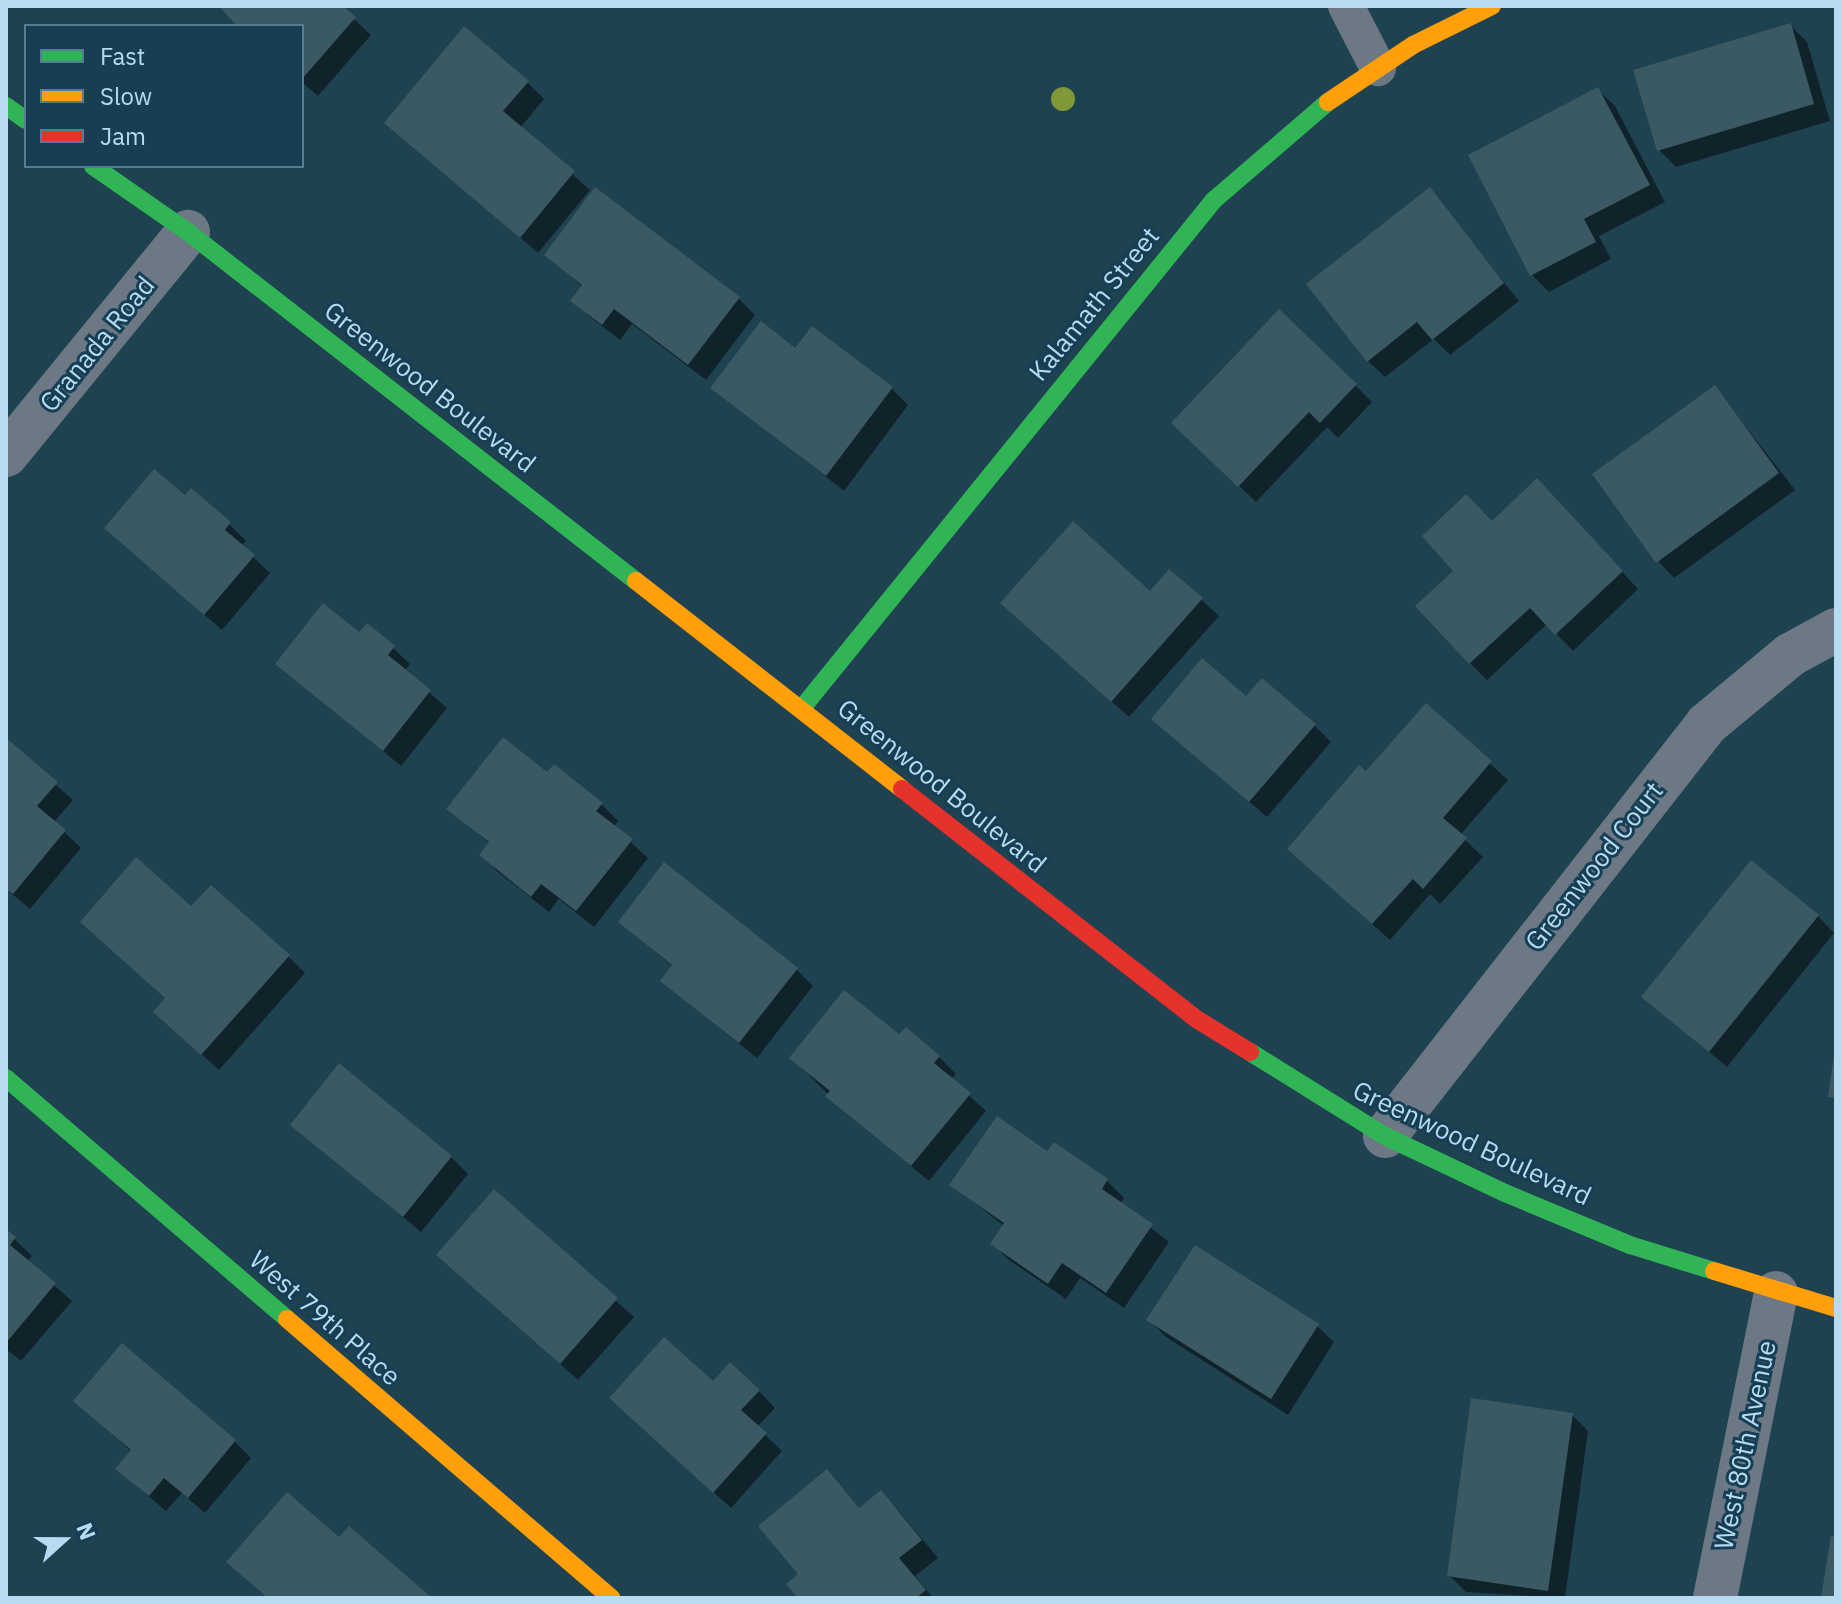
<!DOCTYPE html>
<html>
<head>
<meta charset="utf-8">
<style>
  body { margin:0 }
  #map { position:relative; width:1842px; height:1604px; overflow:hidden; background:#1f4251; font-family:"IBM Plex Sans",sans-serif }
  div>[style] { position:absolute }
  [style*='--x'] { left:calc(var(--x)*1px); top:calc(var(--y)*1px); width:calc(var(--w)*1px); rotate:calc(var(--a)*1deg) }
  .shadow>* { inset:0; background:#0007 }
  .building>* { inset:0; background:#3a5962 }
  .lane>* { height:36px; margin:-18px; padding:0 18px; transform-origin:18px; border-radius:18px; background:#6c7884 }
  .street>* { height:44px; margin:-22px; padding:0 22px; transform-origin:22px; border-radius:22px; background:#6c7884 }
  .fast>* { height:18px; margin:-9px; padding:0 9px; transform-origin:9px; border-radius:9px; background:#30b455 }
  .slow>* { height:18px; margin:-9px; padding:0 9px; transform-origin:9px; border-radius:9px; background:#ff9f0a }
  .jam>* { height:18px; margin:-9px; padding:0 9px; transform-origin:9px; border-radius:9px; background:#e5322d }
  .trees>* { width:24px; height:24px; margin:-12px; border-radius:50%; background:#809838 }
  span { translate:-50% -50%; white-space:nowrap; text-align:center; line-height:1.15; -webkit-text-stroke:6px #163e54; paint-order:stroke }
  .street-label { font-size:26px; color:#b7dbf1 }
  .frame { position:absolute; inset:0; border:8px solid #b7dbf1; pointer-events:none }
  .legend { position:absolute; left:24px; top:24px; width:280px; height:144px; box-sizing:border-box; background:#163e54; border:2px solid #567d93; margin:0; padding:10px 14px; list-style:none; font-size:24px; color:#b7dbf1 }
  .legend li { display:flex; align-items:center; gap:16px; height:40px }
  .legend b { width:40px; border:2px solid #567d93 }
  .north { position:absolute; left:24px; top:1500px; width:80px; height:80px; -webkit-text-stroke:6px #163e54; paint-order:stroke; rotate:69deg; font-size:22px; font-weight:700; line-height:32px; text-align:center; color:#b7dbf1 }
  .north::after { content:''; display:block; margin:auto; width:28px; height:36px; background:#b7dbf1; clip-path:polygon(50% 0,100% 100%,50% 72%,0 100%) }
</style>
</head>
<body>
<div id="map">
  <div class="shadow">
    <div style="clip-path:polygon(340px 6px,371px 35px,318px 96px,302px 82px,302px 26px,238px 26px,219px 8px)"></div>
    <div style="clip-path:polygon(1790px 25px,1807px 42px,1830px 121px,1676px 167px,1659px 150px)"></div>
    <div style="clip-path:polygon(527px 82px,544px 99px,520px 128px,590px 190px,538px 253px,386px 123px)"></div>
    <div style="clip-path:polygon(1598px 90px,1615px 106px,1665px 202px,1599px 236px,1611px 259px,1549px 292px,1532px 275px)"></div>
    <div style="clip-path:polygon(1430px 190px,1519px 301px,1450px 355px,1434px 339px,1385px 377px,1368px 361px)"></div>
    <div style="clip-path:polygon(547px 255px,738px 298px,755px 315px,706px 380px,632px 324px,620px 340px,590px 317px,573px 301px,583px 287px)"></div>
    <div style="clip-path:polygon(796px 350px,891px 388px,908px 405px,844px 491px,713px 387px)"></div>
    <div style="clip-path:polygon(1355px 385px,1372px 402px,1338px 438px,1327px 427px,1256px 502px,1191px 440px)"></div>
    <div style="clip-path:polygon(1715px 387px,1795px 490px,1674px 578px,1658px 561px)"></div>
    <div style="clip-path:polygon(185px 498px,229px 524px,246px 541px,241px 546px,270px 573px,222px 630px,123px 544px)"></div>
    <div style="clip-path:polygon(1554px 498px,1638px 589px,1573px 651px,1547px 624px,1487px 680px,1470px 663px,1456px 571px,1492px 523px)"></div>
    <div style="clip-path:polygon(1170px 571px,1219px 616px,1129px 717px,1020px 620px,1150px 594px)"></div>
    <div style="clip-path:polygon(359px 635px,393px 648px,410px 664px,405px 671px,447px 708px,401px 766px,278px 664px)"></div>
    <div style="clip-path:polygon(1246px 699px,1314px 725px,1331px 742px,1267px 817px,1171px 735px)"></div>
    <div style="clip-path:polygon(1426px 706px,1508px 780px,1460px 835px,1483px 857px,1440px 904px,1430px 894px,1390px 940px,1306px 865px,1366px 774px)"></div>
    <div style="clip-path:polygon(6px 741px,73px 800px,54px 822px,81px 848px,30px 909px,6px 889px)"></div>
    <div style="clip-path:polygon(554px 767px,602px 805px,618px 821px,614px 827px,648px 858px,594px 927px,559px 899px,549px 912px,498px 872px,482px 855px,490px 844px,449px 809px,548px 775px)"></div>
    <div style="clip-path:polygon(191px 909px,288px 956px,305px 973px,219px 1070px,172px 1028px,167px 999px)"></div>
    <div style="clip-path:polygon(1818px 916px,1834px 933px,1727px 1067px,1644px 997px)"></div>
    <div style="clip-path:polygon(620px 922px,796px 969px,813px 986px,757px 1058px,662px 981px,673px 967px)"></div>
    <div style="clip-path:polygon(899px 1037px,939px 1057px,956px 1074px,951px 1079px,986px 1111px,929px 1181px,845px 1112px,792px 1057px)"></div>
    <div style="clip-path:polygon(293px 1125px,451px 1157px,468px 1174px,421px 1232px)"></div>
    <div style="clip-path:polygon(1055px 1144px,1107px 1181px,1124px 1198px,1120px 1204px,1169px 1242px,1124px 1308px,1080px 1278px,1066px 1299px,1009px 1260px,993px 1244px,1004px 1226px,952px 1185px,1048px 1154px)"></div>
    <div style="clip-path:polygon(494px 1192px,634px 1317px,578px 1380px,455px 1271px)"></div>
    <div style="clip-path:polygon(6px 1231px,32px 1256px,27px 1261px,72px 1301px,21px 1361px,6px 1349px)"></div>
    <div style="clip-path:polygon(1149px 1320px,1317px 1326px,1334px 1342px,1288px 1415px,1166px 1337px)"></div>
    <div style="clip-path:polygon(713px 1384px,759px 1391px,775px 1408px,757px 1427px,782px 1451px,731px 1508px,628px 1415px)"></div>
    <div style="clip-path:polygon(75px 1401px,234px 1441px,251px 1458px,205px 1513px,182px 1493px,166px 1511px,117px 1469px,132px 1452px)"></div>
    <div style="clip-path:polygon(1572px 1415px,1588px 1431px,1565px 1598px,1466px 1592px,1449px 1575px)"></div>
    <div style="clip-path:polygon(827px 1472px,860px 1509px,880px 1493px,897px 1509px,938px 1558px,915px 1576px,933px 1598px,801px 1598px,801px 1575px)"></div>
  </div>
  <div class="building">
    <div style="clip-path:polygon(218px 6px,343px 6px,356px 17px,302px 79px,302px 26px,237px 26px)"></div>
    <div style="clip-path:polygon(1791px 23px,1814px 104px,1657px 151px,1633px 70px)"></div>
    <div style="clip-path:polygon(464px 26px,529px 81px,503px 111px,575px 171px,520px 238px,384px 123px)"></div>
    <div style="clip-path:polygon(1598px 87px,1650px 185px,1584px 219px,1596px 242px,1530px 276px,1468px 155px)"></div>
    <div style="clip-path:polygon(595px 187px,740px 297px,688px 365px,614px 309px,602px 325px,570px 301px,582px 285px,544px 255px)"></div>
    <div style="clip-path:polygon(1430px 187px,1504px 283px,1432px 340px,1417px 322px,1367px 362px,1306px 284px)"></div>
    <div style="clip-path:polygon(1279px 309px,1357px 384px,1320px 423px,1309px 412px,1238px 487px,1171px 423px)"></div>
    <div style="clip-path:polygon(761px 321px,795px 348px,812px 326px,893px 387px,826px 476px,710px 388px)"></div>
    <div style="clip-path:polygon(1715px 385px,1779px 473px,1656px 563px,1592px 474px)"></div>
    <div style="clip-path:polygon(154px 469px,185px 495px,191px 488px,231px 522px,225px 530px,255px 555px,204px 615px,104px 528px)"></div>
    <div style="clip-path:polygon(1537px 478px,1623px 571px,1555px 635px,1530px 608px,1469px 664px,1415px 606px,1453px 571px,1422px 536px,1466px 494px,1492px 521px)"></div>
    <div style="clip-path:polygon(1073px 521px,1150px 591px,1169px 569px,1203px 598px,1111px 702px,1000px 603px)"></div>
    <div style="clip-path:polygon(323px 603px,359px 632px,367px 623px,395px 646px,388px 655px,431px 690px,383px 751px,275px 664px)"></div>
    <div style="clip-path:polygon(1202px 658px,1246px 696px,1262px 678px,1316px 724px,1249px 802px,1151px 719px)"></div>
    <div style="clip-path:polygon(1426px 703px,1492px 761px,1443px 818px,1467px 838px,1423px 889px,1413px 879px,1372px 924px,1287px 849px,1359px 765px,1366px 771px)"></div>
    <div style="clip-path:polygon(503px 737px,547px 772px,554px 764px,603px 803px,596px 811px,633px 839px,576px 911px,541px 884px,531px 897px,479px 855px,489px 842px,446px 809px)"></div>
    <div style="clip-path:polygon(6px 738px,58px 782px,37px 806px,66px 830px,13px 894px,6px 889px)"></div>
    <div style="clip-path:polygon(136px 857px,191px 906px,211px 885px,290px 955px,201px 1055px,153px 1012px,165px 998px,80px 922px)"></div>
    <div style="clip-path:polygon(1751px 860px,1819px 915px,1709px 1052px,1641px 997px)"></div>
    <div style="clip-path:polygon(664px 862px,798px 968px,739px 1043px,660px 981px,672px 965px,618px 922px)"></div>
    <div style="clip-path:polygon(844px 990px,899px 1034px,906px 1027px,940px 1056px,934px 1063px,971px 1093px,911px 1166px,825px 1096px,830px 1091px,789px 1058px)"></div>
    <div style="clip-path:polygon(1834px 1056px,1836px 1056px,1836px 1098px,1828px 1097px)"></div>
    <div style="clip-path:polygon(339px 1063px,452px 1156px,403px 1217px,290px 1125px)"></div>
    <div style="clip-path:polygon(997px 1116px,1047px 1151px,1054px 1142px,1108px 1179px,1102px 1189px,1153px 1224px,1106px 1293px,1062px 1263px,1048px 1284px,990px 1244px,1004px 1223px,949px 1185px)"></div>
    <div style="clip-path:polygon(494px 1189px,618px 1298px,560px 1364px,436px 1255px)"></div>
    <div style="clip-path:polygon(6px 1229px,16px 1237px,10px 1245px,56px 1283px,6px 1343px)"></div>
    <div style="clip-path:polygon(1195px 1245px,1319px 1324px,1271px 1399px,1146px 1320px)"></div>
    <div style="clip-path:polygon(664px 1337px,713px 1381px,730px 1362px,760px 1390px,741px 1410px,767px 1433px,713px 1493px,609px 1398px)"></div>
    <div style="clip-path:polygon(122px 1343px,236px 1440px,188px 1498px,164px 1478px,149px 1496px,115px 1469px,131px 1450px,73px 1401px)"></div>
    <div style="clip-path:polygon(1471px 1398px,1573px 1413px,1548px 1591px,1447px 1576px)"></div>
    <div style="clip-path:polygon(827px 1469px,859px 1508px,881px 1490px,922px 1540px,899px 1558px,926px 1590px,916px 1598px,798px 1598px,786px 1584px,798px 1574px,758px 1526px)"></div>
    <div style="clip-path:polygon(287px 1492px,339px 1537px,349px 1526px,432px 1598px,268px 1598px,226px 1562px)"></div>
    <div style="clip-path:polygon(1831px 1536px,1836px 1537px,1836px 1598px,1821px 1598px)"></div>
  </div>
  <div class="lane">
    <div style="--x:1346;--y:6;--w:70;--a:62.7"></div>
  </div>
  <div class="street">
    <div style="--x:6;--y:455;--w:288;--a:-50.8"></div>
    <div style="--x:1385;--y:1136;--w:523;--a:-51.99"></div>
    <div style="--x:1707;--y:724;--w:108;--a:-39.7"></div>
    <div style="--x:1790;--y:655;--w:52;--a:-28.5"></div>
    <div style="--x:1715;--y:1598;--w:311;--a:-78.7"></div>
  </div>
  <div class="fast">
    <div style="--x:6;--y:106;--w:24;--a:35"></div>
    <div style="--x:93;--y:166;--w:116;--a:34.8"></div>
    <div style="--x:188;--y:232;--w:568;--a:37.92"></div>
    <div style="--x:802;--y:708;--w:654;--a:-50.96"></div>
    <div style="--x:1214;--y:200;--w:150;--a:-40.7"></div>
    <div style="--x:1250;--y:1052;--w:159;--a:31.9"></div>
    <div style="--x:1385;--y:1136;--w:133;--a:25.4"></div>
    <div style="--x:1505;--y:1193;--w:135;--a:22.6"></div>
    <div style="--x:1630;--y:1245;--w:88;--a:17.2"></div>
    <div style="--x:6;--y:1078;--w:370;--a:40.6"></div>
  </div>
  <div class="slow">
    <div style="--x:1328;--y:102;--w:102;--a:-33.8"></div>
    <div style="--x:1413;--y:45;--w:88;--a:-26.3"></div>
    <div style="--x:636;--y:581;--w:338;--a:38"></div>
    <div style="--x:1714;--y:1271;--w:127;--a:16.9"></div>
    <div style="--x:287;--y:1319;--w:428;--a:40.7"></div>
  </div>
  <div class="jam">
    <div style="--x:902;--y:789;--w:375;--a:38"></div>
    <div style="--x:1198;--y:1020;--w:61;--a:31.6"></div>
  </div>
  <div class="trees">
    <div style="left:1063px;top:99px"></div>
  </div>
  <div class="street-label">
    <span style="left:1094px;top:304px;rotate:-51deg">Kalamath Street</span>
    <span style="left:97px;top:344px;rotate:-51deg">Granada Road</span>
    <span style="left:430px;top:387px;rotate:38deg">Greenwood Boulevard</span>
    <span style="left:942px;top:786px;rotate:39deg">Greenwood Boulevard</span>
    <span style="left:1594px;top:866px;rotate:-52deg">Greenwood Court</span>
    <span style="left:1472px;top:1143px;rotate:25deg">Greenwood Boulevard</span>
    <span style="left:325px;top:1318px;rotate:41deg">West 79th Place</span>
    <span style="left:1745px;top:1445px;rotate:-78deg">West 80th Avenue</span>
  </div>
  <div class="frame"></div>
  <ul class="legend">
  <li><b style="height:10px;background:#30b455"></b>Fast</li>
  <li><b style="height:10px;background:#ff9f0a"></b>Slow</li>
  <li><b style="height:10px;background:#e5322d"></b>Jam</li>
  </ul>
  <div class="north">N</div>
</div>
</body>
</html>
